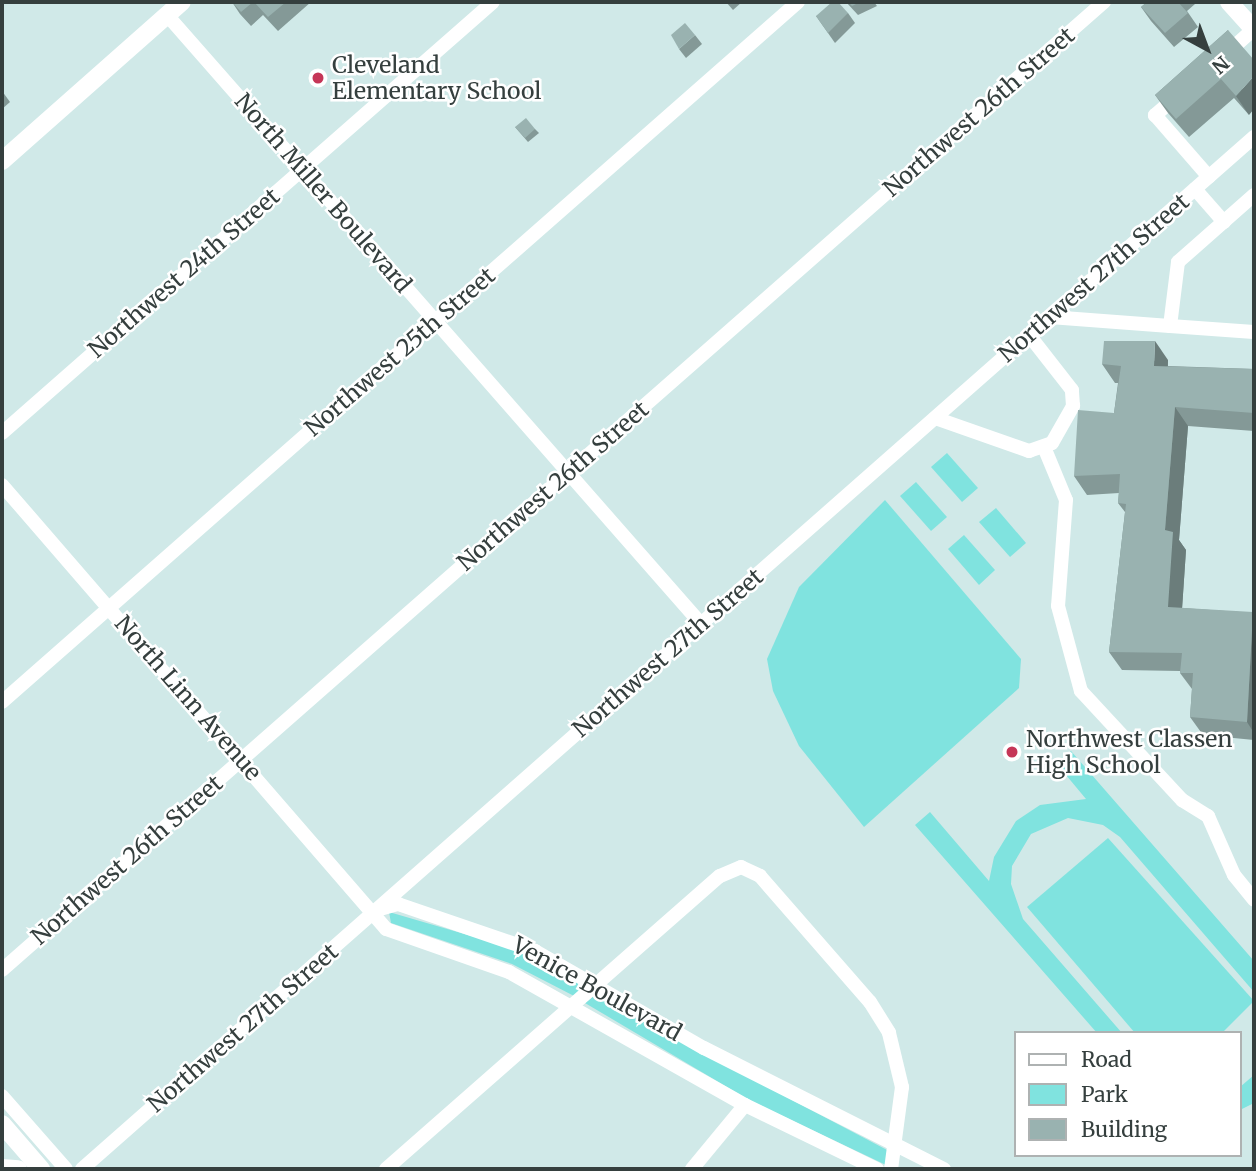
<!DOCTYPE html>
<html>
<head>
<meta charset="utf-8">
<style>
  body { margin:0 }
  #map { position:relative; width:1256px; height:1171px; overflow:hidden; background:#d0e9e8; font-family:Merriweather,serif }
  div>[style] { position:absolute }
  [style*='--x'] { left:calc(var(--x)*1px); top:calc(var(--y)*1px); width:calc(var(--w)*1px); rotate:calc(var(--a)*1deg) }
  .green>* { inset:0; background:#80e3df }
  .minor>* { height:14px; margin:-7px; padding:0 7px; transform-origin:7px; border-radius:7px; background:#fff }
  .major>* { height:18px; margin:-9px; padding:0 9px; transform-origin:9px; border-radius:9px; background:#fff }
  .wall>* { inset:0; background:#849997 }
  .shaded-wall>* { inset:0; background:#6b7d7b }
  .building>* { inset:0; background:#99b2b0 }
  .dots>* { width:19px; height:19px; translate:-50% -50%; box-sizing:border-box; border:4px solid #fff; border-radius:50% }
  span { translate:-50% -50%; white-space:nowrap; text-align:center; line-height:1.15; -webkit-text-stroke:5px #fff; paint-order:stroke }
  .poi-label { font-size:23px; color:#353f3e }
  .left { translate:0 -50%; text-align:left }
  .street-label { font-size:23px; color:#353f3e }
  .frame { position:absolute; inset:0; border:4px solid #353f3e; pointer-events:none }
  .legend { position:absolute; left:1014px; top:1031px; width:228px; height:126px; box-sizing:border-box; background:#fff; border:2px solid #aeb2b2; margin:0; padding:9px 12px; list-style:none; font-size:21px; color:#353f3e }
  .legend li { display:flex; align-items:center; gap:14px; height:35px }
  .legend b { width:35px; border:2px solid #aeb2b2 }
  .north { position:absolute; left:1172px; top:14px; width:70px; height:70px; -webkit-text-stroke:5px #fff; paint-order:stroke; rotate:139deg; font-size:19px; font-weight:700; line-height:28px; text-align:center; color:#353f3e }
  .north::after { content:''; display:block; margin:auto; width:24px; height:32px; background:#353f3e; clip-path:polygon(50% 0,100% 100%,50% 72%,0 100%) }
</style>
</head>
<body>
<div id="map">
  <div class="green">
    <div style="clip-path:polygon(947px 453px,978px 488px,962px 502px,931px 467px)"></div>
    <div style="clip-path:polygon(916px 482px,947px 517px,931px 531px,900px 496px)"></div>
    <div style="clip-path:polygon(885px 500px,1021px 659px,1019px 688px,864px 827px,799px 746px,773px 691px,767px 659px,799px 587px)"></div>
    <div style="clip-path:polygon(996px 508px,1026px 543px,1010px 557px,979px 522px)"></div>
    <div style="clip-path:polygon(964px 535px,995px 570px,979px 585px,948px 549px)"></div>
    <div style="clip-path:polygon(1071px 751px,1254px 961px,1254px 992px,1120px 837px,1103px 825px,1068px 818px,1031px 834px,1012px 866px,1011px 884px,1023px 919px,1122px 1033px,1097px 1033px,915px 825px,930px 812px,989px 881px,994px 857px,1016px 821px,1040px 805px,1086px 799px,1056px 763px)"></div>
    <div style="clip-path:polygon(1108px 838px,1254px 1001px,1222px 1033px,1135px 1033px,1027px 907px)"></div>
    <div style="clip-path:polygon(389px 912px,509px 947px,587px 987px,576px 997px,512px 964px,391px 923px)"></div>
    <div style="clip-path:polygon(594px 996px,889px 1151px,886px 1165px,749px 1100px,585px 1003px)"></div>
    <div style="clip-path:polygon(1254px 1075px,1254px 1103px,1240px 1110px,1240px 1087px)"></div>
  </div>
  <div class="minor">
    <div style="--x:167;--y:15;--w:810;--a:48.75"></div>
    <div style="--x:1226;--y:54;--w:38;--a:-42"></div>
    <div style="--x:1176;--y:97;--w:28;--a:139"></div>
    <div style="--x:1155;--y:115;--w:82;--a:48.9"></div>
    <div style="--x:1195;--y:189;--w:44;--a:48.7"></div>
    <div style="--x:1254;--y:195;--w:101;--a:138.6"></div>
    <div style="--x:1178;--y:262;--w:64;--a:97.1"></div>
    <div style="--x:1170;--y:326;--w:84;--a:4.1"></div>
    <div style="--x:1050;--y:317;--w:120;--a:4.3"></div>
    <div style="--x:935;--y:418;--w:100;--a:19.3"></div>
    <div style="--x:1029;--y:451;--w:24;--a:-19"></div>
    <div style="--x:1052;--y:443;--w:43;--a:-60.4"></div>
    <div style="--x:1073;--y:406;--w:16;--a:-94"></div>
    <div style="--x:1072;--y:390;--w:70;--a:-128"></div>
    <div style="--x:2;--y:433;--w:653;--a:-41.28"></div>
    <div style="--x:1044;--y:447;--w:57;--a:67.5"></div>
    <div style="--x:1066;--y:500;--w:106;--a:94.3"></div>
    <div style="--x:1058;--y:606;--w:88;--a:74.9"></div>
    <div style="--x:1081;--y:691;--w:149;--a:47.2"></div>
    <div style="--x:1182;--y:800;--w:31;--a:32"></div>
    <div style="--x:1208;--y:816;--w:64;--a:66.2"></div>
    <div style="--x:1234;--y:875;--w:32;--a:51"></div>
    <div style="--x:2;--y:485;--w:587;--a:49.14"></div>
    <div style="--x:386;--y:929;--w:130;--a:19.3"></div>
    <div style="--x:509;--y:972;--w:271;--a:29.4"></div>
    <div style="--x:745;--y:1105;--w:147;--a:25.9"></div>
    <div style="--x:2;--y:702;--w:1060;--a:-41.33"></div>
    <div style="--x:380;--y:909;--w:19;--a:-16"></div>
    <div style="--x:398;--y:904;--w:145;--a:18.9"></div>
    <div style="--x:535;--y:951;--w:195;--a:29.9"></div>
    <div style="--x:704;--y:1048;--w:269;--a:26.8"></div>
    <div style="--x:2;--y:970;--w:1467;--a:-41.3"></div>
    <div style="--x:2;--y:1096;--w:97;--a:48.8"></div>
    <div style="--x:82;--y:1169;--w:1562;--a:-41.37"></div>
    <div style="--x:386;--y:1169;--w:444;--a:-41.3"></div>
    <div style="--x:720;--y:876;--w:23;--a:-23"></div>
    <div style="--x:741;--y:867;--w:21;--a:25"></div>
    <div style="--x:760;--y:876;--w:167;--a:48.9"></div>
    <div style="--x:870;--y:1002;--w:36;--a:58"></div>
    <div style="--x:889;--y:1033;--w:56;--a:76.5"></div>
    <div style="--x:902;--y:1087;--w:83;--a:97.6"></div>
    <div style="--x:692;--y:1169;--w:83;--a:-50.4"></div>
  </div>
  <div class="major">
    <div style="--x:1229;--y:2;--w:38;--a:48"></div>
    <div style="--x:2;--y:161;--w:240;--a:-41.5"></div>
    <div style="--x:2;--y:1124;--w:60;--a:49.1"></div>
    <div style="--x:2;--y:1168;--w:16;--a:4"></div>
  </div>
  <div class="wall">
    <div style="clip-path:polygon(232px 2px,311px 2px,278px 31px,263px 15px,251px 26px,240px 14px)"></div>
    <div style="clip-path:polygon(726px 2px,742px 2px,733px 10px)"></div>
    <div style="clip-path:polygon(846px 2px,874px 2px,877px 6px,858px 15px)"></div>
    <div style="clip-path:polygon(1147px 2px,1194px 2px,1195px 4px,1187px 11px,1198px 27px,1174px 47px,1151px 21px,1141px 7px)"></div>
    <div style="clip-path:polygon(848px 13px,855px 23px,835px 43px,816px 16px)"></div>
    <div style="clip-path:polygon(1228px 30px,1249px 115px,1234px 98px,1189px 137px,1168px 113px,1155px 95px)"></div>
    <div style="clip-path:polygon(695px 35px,702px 44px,686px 58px,679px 49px)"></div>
    <div style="clip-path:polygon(2px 91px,10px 102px,2px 109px)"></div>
    <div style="clip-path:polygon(515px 127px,535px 129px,539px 133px,528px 142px)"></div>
    <div style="clip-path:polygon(1168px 360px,1168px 366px,1254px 369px,1254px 431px,1188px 426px,1179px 540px,1186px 550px,1182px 608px,1254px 613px,1254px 740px,1203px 735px,1190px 717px,1192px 689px,1180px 673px,1180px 671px,1122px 670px,1109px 652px,1125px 512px,1118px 503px,1119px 493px,1087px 495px,1074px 476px,1114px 413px,1118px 383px,1115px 383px,1102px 364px)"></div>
  </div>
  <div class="shaded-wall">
    <div style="clip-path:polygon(1254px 76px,1254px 109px,1249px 115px,1236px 96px)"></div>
    <div style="clip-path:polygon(1155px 341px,1168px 360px,1167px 384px,1154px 366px)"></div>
    <div style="clip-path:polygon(1175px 407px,1188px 426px,1179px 540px,1186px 550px,1181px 625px,1168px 607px,1165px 530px)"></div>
    <div style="clip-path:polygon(1253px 612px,1254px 613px,1254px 733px,1247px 722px)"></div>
  </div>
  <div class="building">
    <div style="clip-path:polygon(232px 2px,253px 2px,241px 12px)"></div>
    <div style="clip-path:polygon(254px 2px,286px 2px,268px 17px)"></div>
    <div style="clip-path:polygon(832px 2px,838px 2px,848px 13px,828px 33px,816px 16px)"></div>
    <div style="clip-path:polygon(848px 2px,860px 2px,852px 6px)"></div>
    <div style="clip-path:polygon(1147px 2px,1178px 2px,1188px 13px,1165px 33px,1141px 7px)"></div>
    <div style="clip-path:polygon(685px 23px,695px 35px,679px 49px,671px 35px)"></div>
    <div style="clip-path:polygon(1228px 30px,1254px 60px,1254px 76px,1236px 96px,1221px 79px,1176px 119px,1155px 95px)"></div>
    <div style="clip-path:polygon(526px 118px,535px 129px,525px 138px,515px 127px)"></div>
    <div style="clip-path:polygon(1104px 341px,1155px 341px,1154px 366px,1254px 369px,1254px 413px,1175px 407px,1165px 530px,1173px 532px,1168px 607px,1253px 612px,1247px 722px,1190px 717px,1193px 673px,1180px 673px,1182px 653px,1109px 652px,1126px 504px,1118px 503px,1120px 474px,1074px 476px,1078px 410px,1114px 413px,1121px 366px,1102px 364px)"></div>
  </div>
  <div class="dots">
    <div style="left:318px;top:78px;background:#c53657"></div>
    <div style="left:1012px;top:752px;background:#c53657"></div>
  </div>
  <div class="poi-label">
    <span class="left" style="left:332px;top:78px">Cleveland<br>Elementary School</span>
    <span class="left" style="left:1026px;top:752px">Northwest Classen<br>High School</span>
  </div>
  <div class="street-label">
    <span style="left:979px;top:112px;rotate:-41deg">Northwest 26th Street</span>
    <span style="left:323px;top:193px;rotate:49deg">North Miller Boulevard</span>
    <span style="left:184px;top:273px;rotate:-41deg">Northwest 24th Street</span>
    <span style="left:1094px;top:278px;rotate:-41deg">Northwest 27th Street</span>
    <span style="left:400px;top:352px;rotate:-41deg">Northwest 25th Street</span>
    <span style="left:553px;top:486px;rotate:-41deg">Northwest 26th Street</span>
    <span style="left:668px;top:653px;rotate:-41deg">Northwest 27th Street</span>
    <span style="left:188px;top:698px;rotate:49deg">North Linn Avenue</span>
    <span style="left:127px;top:860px;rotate:-41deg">Northwest 26th Street</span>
    <span style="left:597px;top:989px;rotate:29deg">Venice Boulevard</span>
    <span style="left:243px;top:1028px;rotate:-41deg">Northwest 27th Street</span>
  </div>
  <div class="frame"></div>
  <ul class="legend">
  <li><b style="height:9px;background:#fff"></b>Road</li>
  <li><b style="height:19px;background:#80e3df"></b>Park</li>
  <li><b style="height:19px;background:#99b2b0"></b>Building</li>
  </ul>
  <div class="north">N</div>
</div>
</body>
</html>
